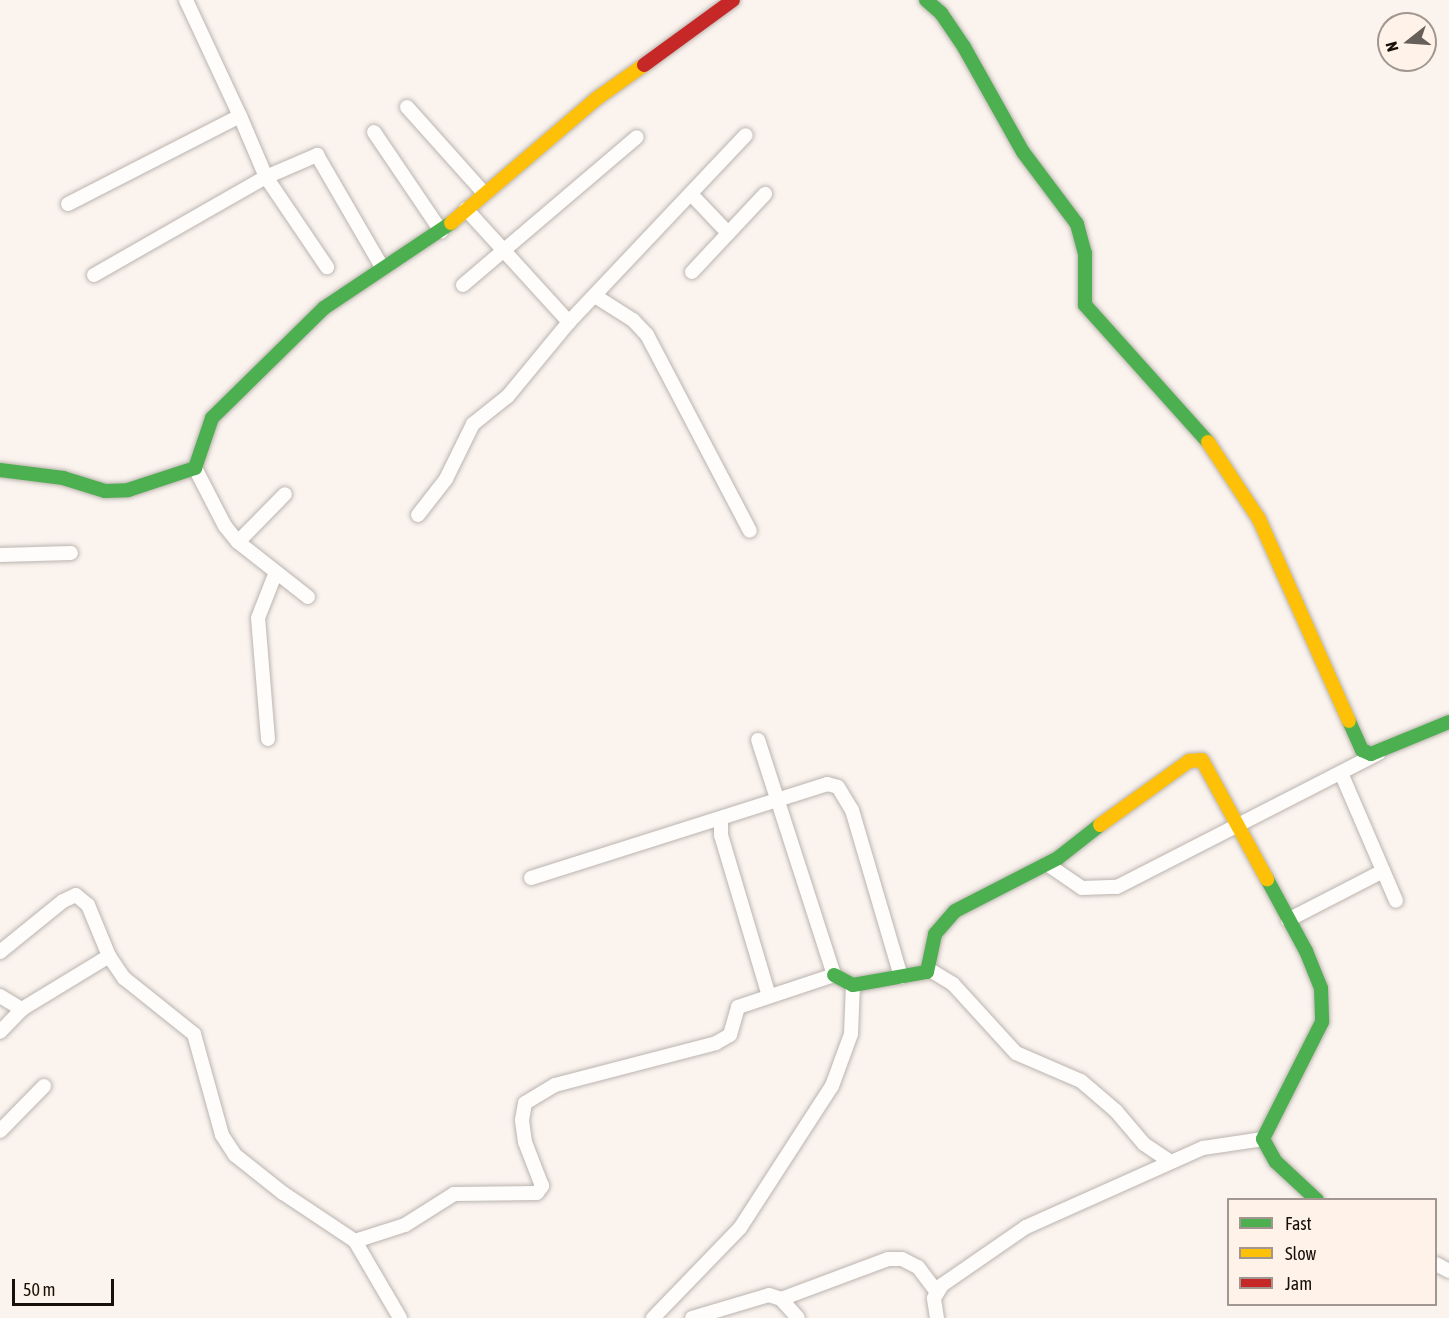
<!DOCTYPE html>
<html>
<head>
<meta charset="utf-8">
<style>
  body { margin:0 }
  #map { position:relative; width:1449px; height:1318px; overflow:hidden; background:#faf3ee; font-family:"Asap Condensed",sans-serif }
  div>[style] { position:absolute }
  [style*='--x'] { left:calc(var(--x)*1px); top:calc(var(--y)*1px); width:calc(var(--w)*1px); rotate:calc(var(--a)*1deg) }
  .roads { filter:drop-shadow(0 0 2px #bbb4af) drop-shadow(0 0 2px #bbb4af) }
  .street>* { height:14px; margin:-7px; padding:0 7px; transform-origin:7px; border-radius:7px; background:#fefdfc }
  .fast>* { height:14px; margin:-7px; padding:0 7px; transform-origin:7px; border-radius:7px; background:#4caf50 }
  .slow>* { height:14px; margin:-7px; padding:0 7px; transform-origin:7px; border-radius:7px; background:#ffc107 }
  .jam>* { height:14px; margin:-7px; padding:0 7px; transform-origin:7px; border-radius:7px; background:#c62828 }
  span { translate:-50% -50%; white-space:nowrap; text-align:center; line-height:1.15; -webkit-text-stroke:4.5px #fff2e9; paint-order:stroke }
  .legend { position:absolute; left:1227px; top:1198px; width:210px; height:108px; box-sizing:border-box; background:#fff2e9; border:2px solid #a29790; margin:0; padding:8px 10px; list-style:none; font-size:18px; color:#160f0a }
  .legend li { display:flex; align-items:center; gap:12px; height:30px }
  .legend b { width:30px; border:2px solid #a29790 }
  .north { position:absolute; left:1377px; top:12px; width:60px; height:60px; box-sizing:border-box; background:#fff2e9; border:2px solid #a29790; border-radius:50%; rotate:253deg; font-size:16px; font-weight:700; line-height:24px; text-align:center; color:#160f0a }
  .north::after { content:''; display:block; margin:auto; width:21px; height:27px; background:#665f5a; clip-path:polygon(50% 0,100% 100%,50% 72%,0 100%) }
  .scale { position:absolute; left:12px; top:1279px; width:102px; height:27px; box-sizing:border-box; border:3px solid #160f0a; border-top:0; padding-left:8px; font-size:18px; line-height:21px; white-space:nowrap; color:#160f0a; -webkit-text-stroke:4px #fff2e9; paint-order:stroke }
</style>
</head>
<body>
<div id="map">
  <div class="roads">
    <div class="street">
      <div style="--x:407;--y:107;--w:114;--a:48.2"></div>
      <div style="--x:240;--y:116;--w:66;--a:66.9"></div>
      <div style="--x:266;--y:177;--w:109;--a:55.9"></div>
      <div style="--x:374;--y:132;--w:120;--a:55.9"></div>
      <div style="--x:691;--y:194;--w:54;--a:46.5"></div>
      <div style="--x:68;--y:204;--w:193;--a:-27.1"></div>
      <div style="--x:240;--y:116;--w:128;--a:-115"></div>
      <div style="--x:466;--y:209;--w:153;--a:47.7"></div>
      <div style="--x:692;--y:272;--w:107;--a:-46.9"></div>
      <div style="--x:94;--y:275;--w:198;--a:-29.7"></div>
      <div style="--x:266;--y:177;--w:56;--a:-23.3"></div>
      <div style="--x:317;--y:155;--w:129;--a:59.9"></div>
      <div style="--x:463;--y:285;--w:228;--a:-40.4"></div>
      <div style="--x:595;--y:296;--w:45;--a:32.3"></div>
      <div style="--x:633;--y:320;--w:21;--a:47"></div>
      <div style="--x:647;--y:335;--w:221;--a:62.3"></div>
      <div style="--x:195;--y:468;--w:65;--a:62.7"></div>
      <div style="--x:225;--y:526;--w:21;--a:51"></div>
      <div style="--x:238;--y:542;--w:89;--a:38.2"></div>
      <div style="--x:418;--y:515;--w:46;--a:-52.1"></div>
      <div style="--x:446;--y:479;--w:61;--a:-63.9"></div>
      <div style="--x:473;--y:424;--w:45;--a:-38.7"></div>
      <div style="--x:508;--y:396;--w:96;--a:-50.5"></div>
      <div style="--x:569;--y:322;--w:257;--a:-46.6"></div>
      <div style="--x:238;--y:542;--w:67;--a:-45.6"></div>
      <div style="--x:0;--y:555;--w:71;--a:-1.6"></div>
      <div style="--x:268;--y:739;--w:121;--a:-94.7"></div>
      <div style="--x:258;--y:618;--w:49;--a:-68.6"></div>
      <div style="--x:1341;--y:773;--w:139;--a:66.7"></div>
      <div style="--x:721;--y:821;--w:14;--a:90"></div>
      <div style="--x:721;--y:835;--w:168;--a:73.4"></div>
      <div style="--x:1047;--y:864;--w:42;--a:34.4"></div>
      <div style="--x:1082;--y:888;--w:35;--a:-2"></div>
      <div style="--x:1117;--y:887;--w:294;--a:-27.1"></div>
      <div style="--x:531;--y:878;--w:311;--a:-17.6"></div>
      <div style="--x:827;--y:784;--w:11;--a:15"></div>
      <div style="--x:838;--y:787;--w:27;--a:59"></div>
      <div style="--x:852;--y:810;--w:174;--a:73.6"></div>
      <div style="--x:1288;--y:920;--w:107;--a:-27.3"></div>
      <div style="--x:0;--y:952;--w:81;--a:-39"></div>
      <div style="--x:63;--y:901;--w:14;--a:-25"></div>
      <div style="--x:76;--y:895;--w:16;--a:40"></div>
      <div style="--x:88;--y:905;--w:55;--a:67.6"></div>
      <div style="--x:930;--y:970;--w:27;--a:31"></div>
      <div style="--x:953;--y:984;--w:93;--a:47.6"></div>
      <div style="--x:1016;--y:1053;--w:71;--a:23.3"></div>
      <div style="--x:1081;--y:1081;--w:46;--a:40.6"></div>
      <div style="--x:1116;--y:1111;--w:43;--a:49.7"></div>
      <div style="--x:1144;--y:1144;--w:32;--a:34"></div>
      <div style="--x:0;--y:996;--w:26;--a:31"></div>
      <div style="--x:0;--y:1032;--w:32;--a:-46"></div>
      <div style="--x:22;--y:1009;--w:102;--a:-31.3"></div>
      <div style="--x:109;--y:956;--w:27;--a:56"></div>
      <div style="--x:124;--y:978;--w:90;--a:38.7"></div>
      <div style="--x:194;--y:1034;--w:105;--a:74.5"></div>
      <div style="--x:222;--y:1135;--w:24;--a:57"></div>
      <div style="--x:235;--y:1155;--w:61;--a:38.4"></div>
      <div style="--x:283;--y:1193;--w:87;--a:33.7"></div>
      <div style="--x:355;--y:1241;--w:89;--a:59.7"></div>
      <div style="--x:0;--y:1131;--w:63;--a:-45.6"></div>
      <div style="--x:355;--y:1241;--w:52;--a:-17.7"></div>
      <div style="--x:405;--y:1225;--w:58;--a:-32.3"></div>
      <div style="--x:454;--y:1194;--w:83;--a:-0.7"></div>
      <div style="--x:537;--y:1193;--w:9;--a:-54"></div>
      <div style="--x:542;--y:1186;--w:47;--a:-111.1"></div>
      <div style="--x:525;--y:1142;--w:22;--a:-98"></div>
      <div style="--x:522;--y:1120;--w:17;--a:-80"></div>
      <div style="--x:525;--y:1103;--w:35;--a:-31"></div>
      <div style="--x:555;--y:1085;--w:166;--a:-14.6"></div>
      <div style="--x:716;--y:1043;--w:16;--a:-30"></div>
      <div style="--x:730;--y:1035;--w:29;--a:-74"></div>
      <div style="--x:738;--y:1007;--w:101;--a:-18.4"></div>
      <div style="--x:834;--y:975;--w:247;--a:-107.9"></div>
      <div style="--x:1436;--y:1264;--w:15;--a:28"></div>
      <div style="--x:781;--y:1299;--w:114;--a:-20.5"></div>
      <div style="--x:888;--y:1259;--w:14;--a:0"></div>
      <div style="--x:902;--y:1259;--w:18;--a:27"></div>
      <div style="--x:918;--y:1267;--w:30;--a:53"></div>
      <div style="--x:653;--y:1318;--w:125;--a:-46"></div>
      <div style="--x:740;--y:1228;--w:169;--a:-57.1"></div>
      <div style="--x:832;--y:1086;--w:55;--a:-69.9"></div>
      <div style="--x:851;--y:1034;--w:49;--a:-87.7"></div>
      <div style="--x:692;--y:1318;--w:80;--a:-16.6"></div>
      <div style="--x:769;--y:1295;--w:13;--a:18"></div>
      <div style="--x:781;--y:1299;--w:25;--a:48"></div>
      <div style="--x:937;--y:1318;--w:20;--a:-99"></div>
      <div style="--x:934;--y:1298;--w:15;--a:-58"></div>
      <div style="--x:942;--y:1285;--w:102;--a:-34.6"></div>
      <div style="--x:1026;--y:1227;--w:194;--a:-24.1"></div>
      <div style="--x:1203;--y:1148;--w:61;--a:-8.5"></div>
    </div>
    <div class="fast">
      <div style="--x:926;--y:0;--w:20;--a:41"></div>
      <div style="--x:941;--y:13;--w:41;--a:55.9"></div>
      <div style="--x:964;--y:47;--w:120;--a:60.7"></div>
      <div style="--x:1023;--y:152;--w:90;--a:53.1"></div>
      <div style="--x:1077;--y:224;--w:30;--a:75"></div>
      <div style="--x:1085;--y:253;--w:52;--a:90"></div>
      <div style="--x:1085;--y:305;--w:184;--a:48.1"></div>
      <div style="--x:0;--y:470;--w:64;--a:7.2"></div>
      <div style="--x:63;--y:478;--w:44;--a:17.2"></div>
      <div style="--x:105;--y:491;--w:23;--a:-2"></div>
      <div style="--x:128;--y:490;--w:71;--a:-18.2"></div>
      <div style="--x:195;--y:468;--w:53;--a:-71.2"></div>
      <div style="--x:212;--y:418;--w:157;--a:-44.5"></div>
      <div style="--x:324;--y:308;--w:153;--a:-33.8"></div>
      <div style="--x:1349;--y:721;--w:32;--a:66"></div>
      <div style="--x:1362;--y:750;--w:10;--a:24"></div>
      <div style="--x:1371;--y:754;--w:84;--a:-22.3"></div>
      <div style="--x:1267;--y:879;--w:82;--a:61.6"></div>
      <div style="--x:1306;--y:951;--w:40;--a:68"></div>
      <div style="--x:1321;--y:988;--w:34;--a:88"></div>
      <div style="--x:1322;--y:1022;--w:131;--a:116.8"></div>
      <div style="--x:1263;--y:1139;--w:26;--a:61"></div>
      <div style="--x:1276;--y:1162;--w:56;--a:42.8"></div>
      <div style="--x:834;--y:975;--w:21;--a:28"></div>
      <div style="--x:853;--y:985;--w:75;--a:-10"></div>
      <div style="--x:927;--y:972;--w:39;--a:-78"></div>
      <div style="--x:935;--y:934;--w:30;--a:-49"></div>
      <div style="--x:955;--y:911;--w:116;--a:-27.2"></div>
      <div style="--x:1058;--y:858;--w:53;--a:-38.2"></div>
    </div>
    <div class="slow">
      <div style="--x:451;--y:223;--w:191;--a:-40.5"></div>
      <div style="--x:596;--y:99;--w:59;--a:-35.3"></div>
      <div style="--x:1208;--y:442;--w:92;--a:56.5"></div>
      <div style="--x:1259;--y:519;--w:221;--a:66"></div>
      <div style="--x:1100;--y:825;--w:110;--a:-35.7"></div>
      <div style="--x:1189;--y:761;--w:13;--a:-4"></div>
      <div style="--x:1202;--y:760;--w:136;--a:61.4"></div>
    </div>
    <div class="jam">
      <div style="--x:644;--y:65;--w:110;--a:-36.1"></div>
    </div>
  </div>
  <ul class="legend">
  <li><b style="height:8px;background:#4caf50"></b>Fast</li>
  <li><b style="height:8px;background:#ffc107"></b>Slow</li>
  <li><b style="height:8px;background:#c62828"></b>Jam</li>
  </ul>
  <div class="north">N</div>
  <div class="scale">50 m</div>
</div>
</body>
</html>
